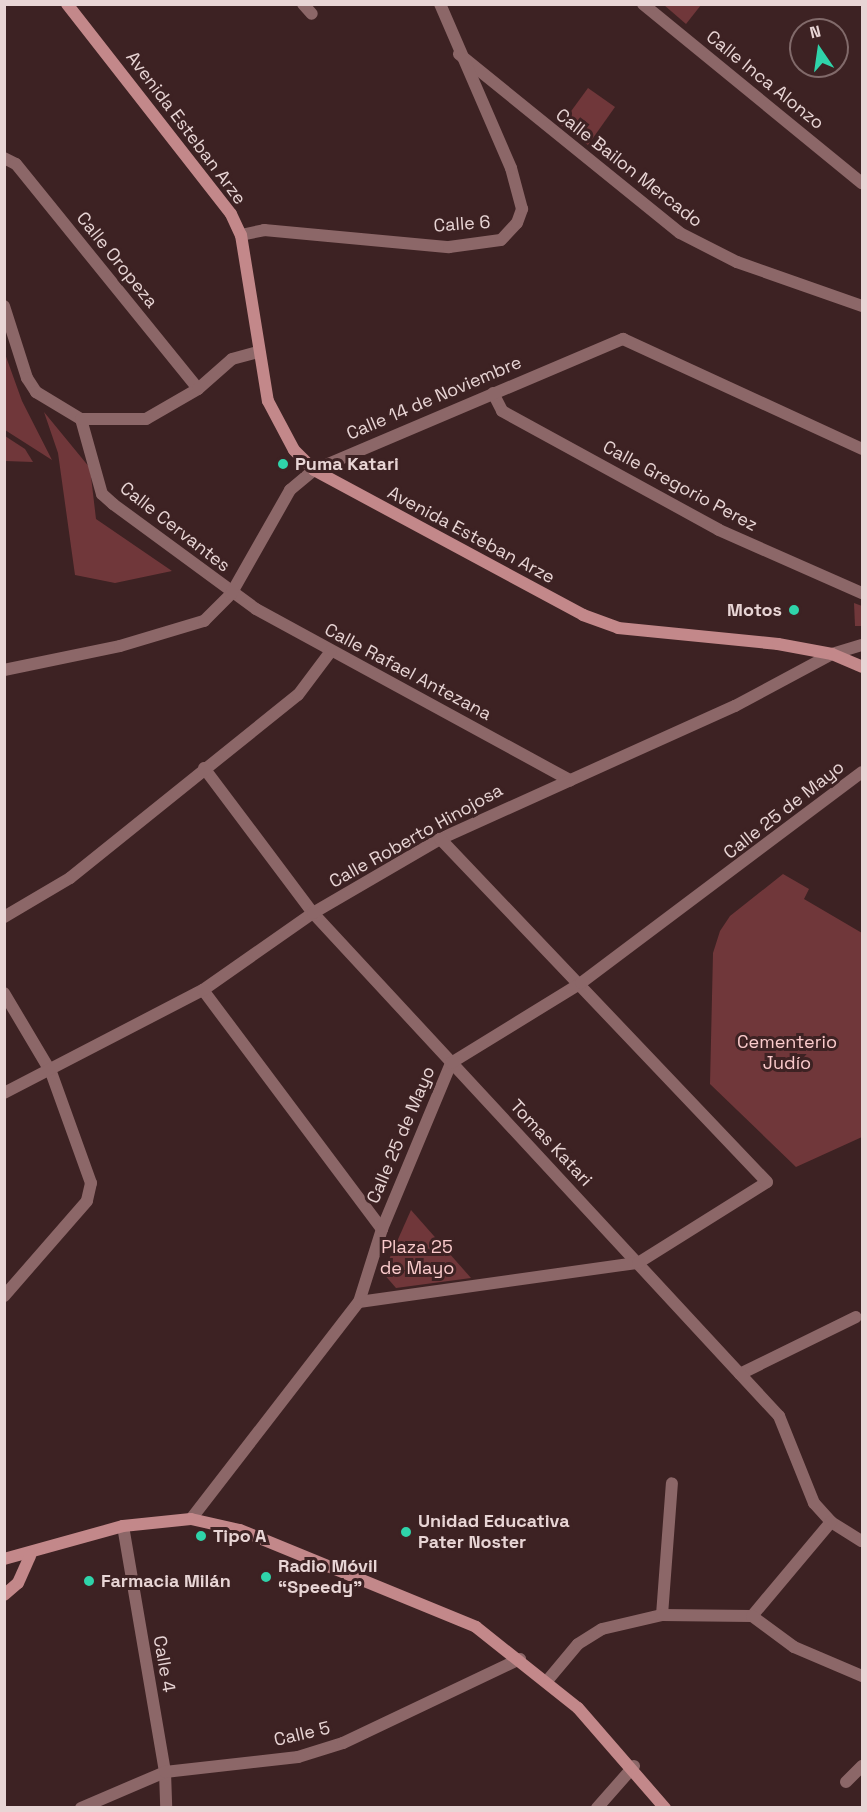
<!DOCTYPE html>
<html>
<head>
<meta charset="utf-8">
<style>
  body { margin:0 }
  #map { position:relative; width:867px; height:1812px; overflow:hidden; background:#3d2223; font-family:"Space Grotesk",sans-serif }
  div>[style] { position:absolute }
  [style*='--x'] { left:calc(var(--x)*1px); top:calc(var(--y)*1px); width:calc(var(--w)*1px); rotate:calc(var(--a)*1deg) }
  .green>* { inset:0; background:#70373a }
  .pedestrian>* { height:12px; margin:-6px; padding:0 6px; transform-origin:6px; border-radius:6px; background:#8c6768 }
  .minor>* { height:12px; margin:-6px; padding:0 6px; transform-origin:6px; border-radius:6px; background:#8c6768 }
  .tertiary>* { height:12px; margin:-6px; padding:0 6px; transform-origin:6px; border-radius:6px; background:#8c6768 }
  .secondary>* { height:12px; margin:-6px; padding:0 6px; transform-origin:6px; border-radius:6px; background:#c3888a }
  .dots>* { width:16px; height:16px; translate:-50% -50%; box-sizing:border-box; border:3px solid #3d2223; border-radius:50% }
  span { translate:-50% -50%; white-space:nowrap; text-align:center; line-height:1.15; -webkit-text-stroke:6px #3d2223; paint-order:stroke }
  .street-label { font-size:18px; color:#e8d5d5 }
  .poi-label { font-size:18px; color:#e8d5d5; font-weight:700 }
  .left { translate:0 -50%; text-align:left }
  .right { translate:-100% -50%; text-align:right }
  .park-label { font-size:18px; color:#fbcbcc }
  .frame { position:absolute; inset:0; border:6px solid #e8d5d5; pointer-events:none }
  .north { position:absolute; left:789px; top:18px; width:60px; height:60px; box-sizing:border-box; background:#3d2223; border:2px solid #816a6a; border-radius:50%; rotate:347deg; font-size:16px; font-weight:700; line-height:24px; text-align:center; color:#e8d5d5 }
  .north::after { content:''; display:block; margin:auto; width:21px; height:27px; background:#2fd4aa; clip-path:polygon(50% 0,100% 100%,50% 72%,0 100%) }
</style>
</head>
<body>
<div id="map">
  <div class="green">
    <div style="clip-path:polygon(664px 5px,664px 4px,701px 5px,686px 24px)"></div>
    <div style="clip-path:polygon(588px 88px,615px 107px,588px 145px,561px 125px)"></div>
    <div style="clip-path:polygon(4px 351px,22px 401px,52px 460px,5px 430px)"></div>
    <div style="clip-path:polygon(44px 412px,90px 468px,96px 519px,172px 571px,115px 583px,75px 575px,58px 453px)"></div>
    <div style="clip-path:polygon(5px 436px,25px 449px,33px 462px,5px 461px)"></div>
    <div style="clip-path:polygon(854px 603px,862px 606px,862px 626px,855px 626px)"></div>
    <div style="clip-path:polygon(783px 874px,809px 889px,804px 899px,862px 933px,862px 1137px,796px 1167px,710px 1084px,713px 953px,720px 931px,730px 916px)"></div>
    <div style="clip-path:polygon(411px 1210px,471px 1278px,396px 1288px,383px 1273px)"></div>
  </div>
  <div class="pedestrian">
    <div style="--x:740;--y:1374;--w:129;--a:-26.2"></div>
  </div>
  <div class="minor">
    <div style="--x:303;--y:4;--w:13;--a:48"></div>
    <div style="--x:643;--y:4;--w:283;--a:39.3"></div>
    <div style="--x:459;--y:54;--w:284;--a:39"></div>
    <div style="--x:680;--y:233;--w:64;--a:27"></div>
    <div style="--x:737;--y:262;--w:133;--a:19.4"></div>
    <div style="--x:4;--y:158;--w:13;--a:27"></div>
    <div style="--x:16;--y:164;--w:289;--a:51"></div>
    <div style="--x:241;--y:235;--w:24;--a:-12"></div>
    <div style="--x:264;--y:230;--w:186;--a:5.3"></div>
    <div style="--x:449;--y:247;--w:52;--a:-7.7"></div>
    <div style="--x:501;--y:240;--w:23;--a:-47"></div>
    <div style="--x:517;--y:223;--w:15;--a:-70"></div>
    <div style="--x:522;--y:209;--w:42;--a:-105"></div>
    <div style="--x:511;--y:168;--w:179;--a:-113.4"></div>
    <div style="--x:4;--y:306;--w:76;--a:72.3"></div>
    <div style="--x:27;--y:378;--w:17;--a:57"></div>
    <div style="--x:36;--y:392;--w:52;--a:31"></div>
    <div style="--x:81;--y:419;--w:78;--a:74.4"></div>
    <div style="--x:102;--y:494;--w:15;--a:42"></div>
    <div style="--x:113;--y:504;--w:177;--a:36.3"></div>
    <div style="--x:256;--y:609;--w:358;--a:28.6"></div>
    <div style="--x:493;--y:393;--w:20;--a:63"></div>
    <div style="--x:502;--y:411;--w:247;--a:28.7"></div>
    <div style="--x:719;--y:530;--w:156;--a:23.8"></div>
    <div style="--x:81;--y:419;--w:65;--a:0"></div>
    <div style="--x:146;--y:419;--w:60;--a:-30"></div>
    <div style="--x:198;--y:389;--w:45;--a:-41.4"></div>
    <div style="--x:232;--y:359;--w:27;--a:-15"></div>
    <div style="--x:4;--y:670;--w:118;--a:-11.7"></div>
    <div style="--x:120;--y:646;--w:88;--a:-16.6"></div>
    <div style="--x:204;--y:621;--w:38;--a:-45"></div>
    <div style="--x:231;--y:594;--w:120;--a:-60.4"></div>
    <div style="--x:290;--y:490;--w:31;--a:-40"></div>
    <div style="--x:314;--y:470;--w:336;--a:-23"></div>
    <div style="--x:623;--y:339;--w:263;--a:24.7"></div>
    <div style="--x:204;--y:768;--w:181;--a:53.1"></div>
    <div style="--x:313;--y:913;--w:686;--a:47.19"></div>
    <div style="--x:779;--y:1416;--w:94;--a:68.1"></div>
    <div style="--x:814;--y:1503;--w:25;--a:48"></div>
    <div style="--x:831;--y:1522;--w:36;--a:32"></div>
    <div style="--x:4;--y:917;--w:77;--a:-30.6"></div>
    <div style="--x:70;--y:878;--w:292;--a:-38.8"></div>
    <div style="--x:298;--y:695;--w:55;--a:-53.1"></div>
    <div style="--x:203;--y:990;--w:299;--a:53.2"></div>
    <div style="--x:4;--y:993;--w:92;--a:59.3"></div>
    <div style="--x:51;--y:1072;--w:118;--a:70.2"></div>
    <div style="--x:91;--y:1183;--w:18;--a:103"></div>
    <div style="--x:87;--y:1201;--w:126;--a:131.1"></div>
    <div style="--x:4;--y:1093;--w:224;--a:-27.4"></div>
    <div style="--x:203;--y:990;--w:134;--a:-35"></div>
    <div style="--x:313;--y:913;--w:147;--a:-30.2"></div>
    <div style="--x:440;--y:839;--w:324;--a:-24.3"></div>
    <div style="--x:735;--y:706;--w:110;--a:-28.2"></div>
    <div style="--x:832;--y:654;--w:31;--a:-17"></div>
    <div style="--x:359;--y:1302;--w:282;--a:-8"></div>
    <div style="--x:638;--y:1263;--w:152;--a:-32.1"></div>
    <div style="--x:767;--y:1182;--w:474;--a:-133.6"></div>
    <div style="--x:123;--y:1526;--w:250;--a:80.3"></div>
    <div style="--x:165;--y:1772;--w:36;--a:88"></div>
    <div style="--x:662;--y:1615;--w:132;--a:-85.7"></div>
    <div style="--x:752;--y:1616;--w:123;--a:-50"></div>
    <div style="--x:547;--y:1681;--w:48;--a:-50"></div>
    <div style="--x:578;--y:1644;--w:28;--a:-32"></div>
    <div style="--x:602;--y:1629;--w:62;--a:-13.1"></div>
    <div style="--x:662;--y:1615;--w:90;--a:0.6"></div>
    <div style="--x:752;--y:1616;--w:52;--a:36.4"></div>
    <div style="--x:794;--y:1647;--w:74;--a:23.1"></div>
    <div style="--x:846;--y:1782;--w:23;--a:-45"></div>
    <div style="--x:81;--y:1808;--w:91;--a:-23.2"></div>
    <div style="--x:165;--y:1772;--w:134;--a:-6.4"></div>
    <div style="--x:298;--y:1757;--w:47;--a:-17.3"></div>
    <div style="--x:343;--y:1743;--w:196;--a:-25.4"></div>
    <div style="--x:597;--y:1808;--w:56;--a:-48.6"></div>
  </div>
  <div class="tertiary">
    <div style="--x:191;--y:1519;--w:274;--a:-52.3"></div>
    <div style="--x:359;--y:1302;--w:77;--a:-72.5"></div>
    <div style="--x:382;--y:1229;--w:180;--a:-67.4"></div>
    <div style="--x:451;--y:1063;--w:153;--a:-31.6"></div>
    <div style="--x:581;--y:983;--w:351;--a:-36.9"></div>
  </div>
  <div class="secondary">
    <div style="--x:67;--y:4;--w:266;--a:52"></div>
    <div style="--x:231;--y:214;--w:23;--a:65"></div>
    <div style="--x:241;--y:235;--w:168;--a:80.8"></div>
    <div style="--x:268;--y:401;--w:55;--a:62"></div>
    <div style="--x:294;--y:450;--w:28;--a:45"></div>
    <div style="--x:314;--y:470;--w:306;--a:28.3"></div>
    <div style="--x:583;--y:615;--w:37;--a:20"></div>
    <div style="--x:618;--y:628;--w:161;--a:5.7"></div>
    <div style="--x:778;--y:644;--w:55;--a:10.5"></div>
    <div style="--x:832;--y:654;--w:33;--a:23"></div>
    <div style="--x:4;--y:1559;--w:123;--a:-15.5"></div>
    <div style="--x:123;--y:1526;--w:68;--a:-5.9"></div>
    <div style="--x:191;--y:1519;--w:50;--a:12.7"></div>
    <div style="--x:240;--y:1530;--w:255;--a:22.3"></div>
    <div style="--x:476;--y:1627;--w:130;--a:38.5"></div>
    <div style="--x:578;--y:1708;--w:133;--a:49"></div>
    <div style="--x:4;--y:1595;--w:18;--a:-41"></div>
    <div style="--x:18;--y:1583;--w:30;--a:-66"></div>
  </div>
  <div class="dots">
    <div style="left:283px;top:464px;background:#2fd4aa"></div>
    <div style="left:794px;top:610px;background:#2fd4aa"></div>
    <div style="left:406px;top:1532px;background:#2fd4aa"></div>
    <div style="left:201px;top:1536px;background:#2fd4aa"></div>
    <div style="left:266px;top:1577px;background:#2fd4aa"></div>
    <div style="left:89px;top:1581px;background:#2fd4aa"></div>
  </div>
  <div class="street-label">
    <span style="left:765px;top:80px;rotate:39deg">Calle Inca Alonzo</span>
    <span style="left:186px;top:128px;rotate:53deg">Avenida Esteban Arze</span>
    <span style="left:629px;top:168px;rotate:38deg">Calle Bailon Mercado</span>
    <span style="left:462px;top:224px;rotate:-4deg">Calle 6</span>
    <span style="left:117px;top:260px;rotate:51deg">Calle Oropeza</span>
    <span style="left:434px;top:398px;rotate:-23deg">Calle 14 de Noviembre</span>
    <span style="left:680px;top:486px;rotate:28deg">Calle Gregorio Perez</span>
    <span style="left:175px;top:527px;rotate:38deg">Calle Cervantes</span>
    <span style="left:471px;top:535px;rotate:28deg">Avenida Esteban Arze</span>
    <span style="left:408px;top:672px;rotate:28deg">Calle Rafael Antezana</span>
    <span style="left:784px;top:810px;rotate:-38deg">Calle 25 de Mayo</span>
    <span style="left:416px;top:836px;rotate:-29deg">Calle Roberto Hinojosa</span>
    <span style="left:401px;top:1135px;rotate:-67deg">Calle 25 de Mayo</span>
    <span style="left:551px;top:1143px;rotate:47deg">Tomas Katari</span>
    <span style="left:164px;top:1664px;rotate:80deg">Calle 4</span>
    <span style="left:302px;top:1734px;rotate:-13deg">Calle 5</span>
  </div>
  <div class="poi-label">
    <span class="left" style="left:295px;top:464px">Puma Katari</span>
    <span class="right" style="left:782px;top:610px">Motos</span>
    <span class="left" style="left:418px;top:1532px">Unidad Educativa<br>Pater Noster</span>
    <span class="left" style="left:213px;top:1536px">Tipo A</span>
    <span class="left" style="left:278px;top:1577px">Radio Móvil<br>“Speedy”</span>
    <span class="left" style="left:101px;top:1581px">Farmacia Milán</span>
  </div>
  <div class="park-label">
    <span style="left:787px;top:1053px">Cementerio<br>Judío</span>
    <span style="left:417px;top:1258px">Plaza 25<br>de Mayo</span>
  </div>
  <div class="frame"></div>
  <div class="north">N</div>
</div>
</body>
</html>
